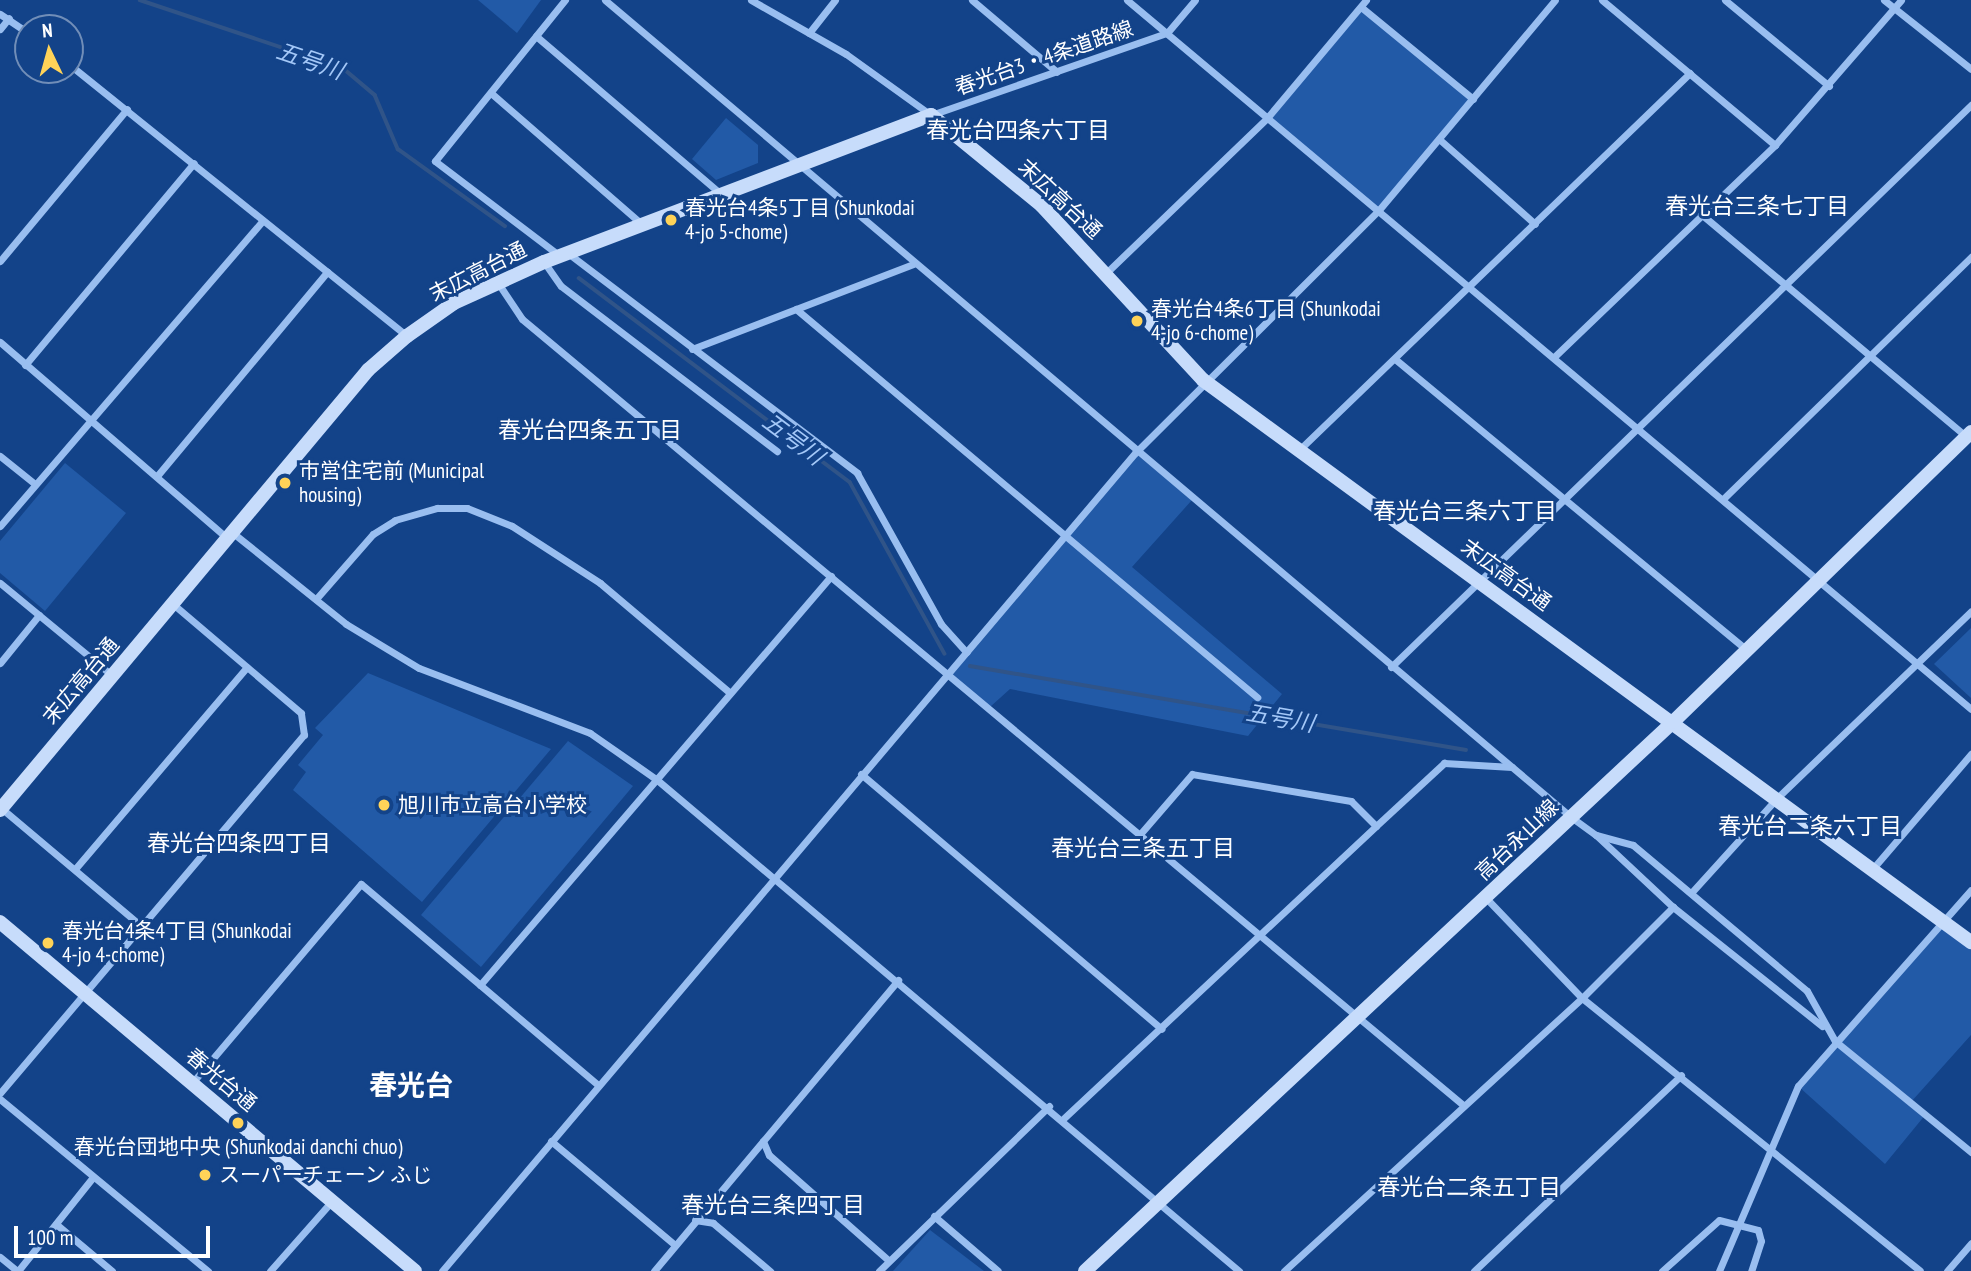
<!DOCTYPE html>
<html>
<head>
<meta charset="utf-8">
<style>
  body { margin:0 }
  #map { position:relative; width:1971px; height:1271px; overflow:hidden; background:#134389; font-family:"PT Sans Narrow","Noto Sans JP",sans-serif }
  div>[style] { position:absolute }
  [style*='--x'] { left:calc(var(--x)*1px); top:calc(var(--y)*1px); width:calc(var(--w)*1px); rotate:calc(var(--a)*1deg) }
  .green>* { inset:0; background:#225aa7 }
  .stream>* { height:3.5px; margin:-1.75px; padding:0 1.75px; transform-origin:1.75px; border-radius:1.75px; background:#305488 }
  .street>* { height:7px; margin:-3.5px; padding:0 3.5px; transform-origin:3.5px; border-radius:3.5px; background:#99bef0 }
  .secondary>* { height:14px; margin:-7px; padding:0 7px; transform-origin:7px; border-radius:7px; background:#c7dcfb }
  .dots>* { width:19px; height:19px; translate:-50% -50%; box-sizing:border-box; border:4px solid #134389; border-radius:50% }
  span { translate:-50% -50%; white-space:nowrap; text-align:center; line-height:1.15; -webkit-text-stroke:6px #134389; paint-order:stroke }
  .street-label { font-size:21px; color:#fff }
  .poi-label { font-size:21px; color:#fff }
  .left { translate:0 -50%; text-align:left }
  .water-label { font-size:23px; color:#a4c8f8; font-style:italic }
  .neighbourhood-label { font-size:23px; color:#fff }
  .district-label { font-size:28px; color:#fff; font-weight:700 }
  .north { position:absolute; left:14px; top:14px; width:70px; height:70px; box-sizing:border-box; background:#134389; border:2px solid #718eb8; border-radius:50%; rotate:355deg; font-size:19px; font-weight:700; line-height:28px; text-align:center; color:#fff }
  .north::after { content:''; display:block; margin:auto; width:24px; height:32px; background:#ffd358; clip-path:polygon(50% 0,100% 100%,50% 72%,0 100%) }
  .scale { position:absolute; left:14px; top:1226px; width:196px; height:32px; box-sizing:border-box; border:4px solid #fff; border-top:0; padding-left:9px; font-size:21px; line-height:24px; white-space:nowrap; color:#fff; -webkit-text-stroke:5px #134389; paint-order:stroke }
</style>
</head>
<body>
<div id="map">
  <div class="green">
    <div style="clip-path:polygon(478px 0,541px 0,517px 33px)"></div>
    <div style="clip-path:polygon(1361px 7px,1473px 99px,1378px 211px,1267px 118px)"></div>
    <div style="clip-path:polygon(726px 118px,758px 145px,758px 163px,716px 180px,692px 159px)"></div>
    <div style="clip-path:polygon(1135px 453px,1192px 500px,1132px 567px,1282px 694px,1248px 736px,1010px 689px,990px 707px,947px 675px)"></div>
    <div style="clip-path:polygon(65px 463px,126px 513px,45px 611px,0 573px,0 541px)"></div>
    <div style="clip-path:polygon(1971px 628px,1971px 698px,1934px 664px)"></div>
    <div style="clip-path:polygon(368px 673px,551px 749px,422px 902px,293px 790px,306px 772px,298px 765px,323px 735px,315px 728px)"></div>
    <div style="clip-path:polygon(568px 741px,633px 786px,481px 967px,421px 915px)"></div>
    <div style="clip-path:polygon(1944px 920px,1971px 942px,1971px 1035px,1911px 1102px,1926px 1114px,1885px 1164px,1798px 1086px)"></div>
    <div style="clip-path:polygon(930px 1230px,984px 1271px,893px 1271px)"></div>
  </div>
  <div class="stream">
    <div style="--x:140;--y:0;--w:214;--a:18.5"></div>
    <div style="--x:343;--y:68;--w:42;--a:40.2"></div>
    <div style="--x:375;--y:95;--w:59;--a:66.9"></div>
    <div style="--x:398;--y:149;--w:132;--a:35.7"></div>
    <div style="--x:579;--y:278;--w:339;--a:37"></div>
    <div style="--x:850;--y:482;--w:196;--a:61.1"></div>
    <div style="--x:970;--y:666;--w:503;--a:9.61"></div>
  </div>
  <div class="street">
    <div style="--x:605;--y:0;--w:1265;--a:40.22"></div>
    <div style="--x:1571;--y:817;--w:31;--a:36"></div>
    <div style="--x:1596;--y:835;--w:38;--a:15"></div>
    <div style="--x:1633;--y:845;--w:227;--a:40"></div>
    <div style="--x:1807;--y:991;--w:57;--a:60.8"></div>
    <div style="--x:1835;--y:1041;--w:176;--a:39.2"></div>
    <div style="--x:751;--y:0;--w:109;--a:29.6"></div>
    <div style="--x:846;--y:54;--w:105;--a:35.7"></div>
    <div style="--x:931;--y:115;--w:250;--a:-19.2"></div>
    <div style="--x:1167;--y:33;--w:43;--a:-49.7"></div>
    <div style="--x:972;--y:0;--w:111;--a:40.3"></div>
    <div style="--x:1127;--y:0;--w:1102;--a:40.03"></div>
    <div style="--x:1602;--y:0;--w:226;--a:40"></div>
    <div style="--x:1725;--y:0;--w:135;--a:39.6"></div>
    <div style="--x:1884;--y:0;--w:111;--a:38.4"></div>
    <div style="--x:1361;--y:7;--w:145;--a:39.4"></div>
    <div style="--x:0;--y:14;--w:34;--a:34"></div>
    <div style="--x:0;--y:29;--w:14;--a:-51"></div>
    <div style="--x:809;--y:33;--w:42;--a:-51.8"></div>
    <div style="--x:536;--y:36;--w:243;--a:40.5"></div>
    <div style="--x:70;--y:65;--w:432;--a:38.8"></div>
    <div style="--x:491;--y:93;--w:201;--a:41"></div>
    <div style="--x:1439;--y:139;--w:128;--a:41.5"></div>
    <div style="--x:1701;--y:214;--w:346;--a:40"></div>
    <div style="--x:569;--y:254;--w:362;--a:37.2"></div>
    <div style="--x:857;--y:473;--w:173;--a:60.9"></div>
    <div style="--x:941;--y:624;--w:38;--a:48"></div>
    <div style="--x:560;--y:256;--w:157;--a:-142.8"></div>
    <div style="--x:435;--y:161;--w:207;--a:-51.1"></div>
    <div style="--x:0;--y:261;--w:198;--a:-50.1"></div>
    <div style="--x:544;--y:262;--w:29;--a:55"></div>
    <div style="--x:561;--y:286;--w:272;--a:37.4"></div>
    <div style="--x:1105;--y:274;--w:225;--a:-43.9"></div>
    <div style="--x:1267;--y:118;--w:154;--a:-50"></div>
    <div style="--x:498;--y:283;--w:43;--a:56.3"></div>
    <div style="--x:522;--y:319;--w:1226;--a:39.87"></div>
    <div style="--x:796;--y:309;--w:603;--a:40.09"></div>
    <div style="--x:0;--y:342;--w:300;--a:40.8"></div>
    <div style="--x:692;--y:349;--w:237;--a:-21"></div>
    <div style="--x:1554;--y:357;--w:306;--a:-43.8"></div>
    <div style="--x:1775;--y:145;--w:192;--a:-49"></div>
    <div style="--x:1395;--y:359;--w:455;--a:39.6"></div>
    <div style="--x:25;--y:365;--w:263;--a:-50.1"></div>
    <div style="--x:1299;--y:450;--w:543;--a:-43.96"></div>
    <div style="--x:0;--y:456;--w:45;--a:38.7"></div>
    <div style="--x:157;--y:476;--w:266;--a:-50.2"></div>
    <div style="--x:1723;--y:499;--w:347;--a:-44.3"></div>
    <div style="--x:0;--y:526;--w:403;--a:-49.3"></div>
    <div style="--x:233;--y:533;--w:145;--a:38.8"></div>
    <div style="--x:346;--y:624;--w:85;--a:31.1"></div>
    <div style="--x:419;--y:668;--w:183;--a:20.8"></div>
    <div style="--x:590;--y:733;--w:80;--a:34.9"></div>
    <div style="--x:656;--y:779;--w:763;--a:40.16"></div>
    <div style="--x:0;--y:583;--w:146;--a:39.5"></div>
    <div style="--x:316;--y:599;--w:86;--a:-48.8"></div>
    <div style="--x:373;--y:534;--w:26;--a:-32"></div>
    <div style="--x:395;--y:520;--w:44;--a:-15.9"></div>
    <div style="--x:437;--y:508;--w:30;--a:0"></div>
    <div style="--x:467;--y:508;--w:48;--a:21.8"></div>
    <div style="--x:512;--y:526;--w:105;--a:32.9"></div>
    <div style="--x:600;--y:583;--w:170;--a:40.2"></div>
    <div style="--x:0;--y:663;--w:62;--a:-50.9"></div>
    <div style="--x:1391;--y:667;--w:808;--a:-44.1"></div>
    <div style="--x:861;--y:774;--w:394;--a:40.3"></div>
    <div style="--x:1;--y:808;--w:183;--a:40.1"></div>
    <div style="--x:1376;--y:826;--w:93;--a:-42.8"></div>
    <div style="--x:1444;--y:763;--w:68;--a:3.4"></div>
    <div style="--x:1596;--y:835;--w:105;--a:43.1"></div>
    <div style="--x:1673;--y:907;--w:191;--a:38.6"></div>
    <div style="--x:1875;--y:866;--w:148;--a:-49.4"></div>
    <div style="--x:75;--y:869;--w:265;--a:-49.6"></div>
    <div style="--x:1691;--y:893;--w:128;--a:-47.8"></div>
    <div style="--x:1777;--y:798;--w:269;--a:-43.9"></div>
    <div style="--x:1486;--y:898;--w:139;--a:46.2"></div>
    <div style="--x:1582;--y:998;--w:434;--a:38.9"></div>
    <div style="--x:480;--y:985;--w:539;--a:-49.36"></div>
    <div style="--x:192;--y:1083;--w:261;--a:-49.7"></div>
    <div style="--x:361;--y:884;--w:311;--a:40.3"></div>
    <div style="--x:0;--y:1093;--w:470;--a:-49.7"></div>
    <div style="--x:304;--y:735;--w:22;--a:-98"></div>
    <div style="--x:301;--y:713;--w:168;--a:-139.6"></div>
    <div style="--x:0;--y:1099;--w:270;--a:39.6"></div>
    <div style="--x:1064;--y:1118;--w:427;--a:-43.1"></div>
    <div style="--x:1376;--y:826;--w:35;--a:-135"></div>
    <div style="--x:1351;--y:801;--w:161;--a:-170.4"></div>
    <div style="--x:1192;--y:774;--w:78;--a:130.8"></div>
    <div style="--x:551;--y:1141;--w:162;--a:40"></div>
    <div style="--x:763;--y:1141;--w:15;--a:67"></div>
    <div style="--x:769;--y:1155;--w:159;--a:41.4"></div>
    <div style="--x:934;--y:1216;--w:84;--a:40.7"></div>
    <div style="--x:695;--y:1220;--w:18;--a:9"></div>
    <div style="--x:713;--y:1223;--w:75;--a:40.1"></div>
    <div style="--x:56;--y:1224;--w:73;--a:40"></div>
    <div style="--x:0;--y:1257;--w:22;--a:39"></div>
    <div style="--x:18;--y:1271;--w:120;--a:-51.4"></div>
    <div style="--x:270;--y:1271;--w:94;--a:-48.5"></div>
    <div style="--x:442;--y:1271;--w:1072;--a:-49.73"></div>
    <div style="--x:1135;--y:453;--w:343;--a:-44.9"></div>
    <div style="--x:1378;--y:211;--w:275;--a:-50"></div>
    <div style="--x:654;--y:1271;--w:380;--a:-50"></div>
    <div style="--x:879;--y:1271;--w:237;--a:-44.1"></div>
    <div style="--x:1284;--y:1271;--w:404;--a:-42.5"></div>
    <div style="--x:1582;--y:998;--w:129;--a:-45"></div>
    <div style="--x:1474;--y:1271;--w:285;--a:-43.4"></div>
    <div style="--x:1662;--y:1271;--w:76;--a:-41.8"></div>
    <div style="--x:1719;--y:1220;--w:40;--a:14.4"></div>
    <div style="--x:1758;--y:1230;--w:11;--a:75"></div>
    <div style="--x:1761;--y:1241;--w:32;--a:108"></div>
    <div style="--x:1719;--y:1271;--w:201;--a:-66.9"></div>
    <div style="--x:1798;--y:1086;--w:261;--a:-48.6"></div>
    <div style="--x:1947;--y:1271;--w:37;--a:-49"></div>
  </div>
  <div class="secondary">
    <div style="--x:0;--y:810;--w:574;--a:-50.09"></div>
    <div style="--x:368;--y:370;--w:52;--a:-41.1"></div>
    <div style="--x:407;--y:336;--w:57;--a:-35.1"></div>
    <div style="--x:454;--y:303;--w:99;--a:-24.5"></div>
    <div style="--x:544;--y:262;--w:414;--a:-20.8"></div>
    <div style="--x:931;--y:115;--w:144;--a:39.3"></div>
    <div style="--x:1042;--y:206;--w:237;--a:47.2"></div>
    <div style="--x:1203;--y:380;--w:952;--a:36.2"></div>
    <div style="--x:0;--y:922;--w:542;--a:40.06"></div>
    <div style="--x:1085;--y:1271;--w:804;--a:-43.04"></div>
    <div style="--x:1673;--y:722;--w:416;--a:-44.2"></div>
  </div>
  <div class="dots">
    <div style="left:671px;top:220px;background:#ffd358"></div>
    <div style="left:1137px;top:321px;background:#ffd358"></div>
    <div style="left:285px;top:483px;background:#ffd358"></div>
    <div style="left:384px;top:805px;background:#ffd358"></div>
    <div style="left:48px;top:943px;background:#ffd358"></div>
    <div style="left:238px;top:1123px;background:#ffd358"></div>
    <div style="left:205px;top:1175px;background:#ffd358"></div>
  </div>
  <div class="street-label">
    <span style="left:1044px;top:58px;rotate:-19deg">春光台3・4条道路線</span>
    <span style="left:1060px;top:199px;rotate:43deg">末広高台通</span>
    <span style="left:478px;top:272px;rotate:-27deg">末広高台通</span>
    <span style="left:1506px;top:575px;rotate:36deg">末広高台通</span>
    <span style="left:81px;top:681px;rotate:-50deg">末広高台通</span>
    <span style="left:1517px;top:840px;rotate:-44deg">高台永山線</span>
    <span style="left:221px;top:1080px;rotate:40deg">春光台通</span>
  </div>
  <div class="poi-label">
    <span class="left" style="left:685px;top:220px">春光台4条5丁目 (Shunkodai<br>4-jo 5-chome)</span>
    <span class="left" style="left:1151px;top:321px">春光台4条6丁目 (Shunkodai<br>4-jo 6-chome)</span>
    <span class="left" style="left:299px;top:483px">市営住宅前 (Municipal<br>housing)</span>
    <span class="left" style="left:398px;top:805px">旭川市立高台小学校</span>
    <span class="left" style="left:62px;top:943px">春光台4条4丁目 (Shunkodai<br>4-jo 4-chome)</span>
    <span style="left:238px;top:1147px">春光台団地中央 (Shunkodai danchi chuo)</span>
    <span class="left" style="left:219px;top:1175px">スーパーチェーン ふじ</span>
  </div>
  <div class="water-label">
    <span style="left:310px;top:61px;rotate:19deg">五号川</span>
    <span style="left:793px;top:439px;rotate:37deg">五号川</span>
    <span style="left:1280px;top:718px;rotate:10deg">五号川</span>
  </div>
  <div class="neighbourhood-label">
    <span style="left:1018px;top:130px">春光台四条六丁目</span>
    <span style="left:1757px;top:206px">春光台三条七丁目</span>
    <span style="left:590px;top:430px">春光台四条五丁目</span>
    <span style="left:1465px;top:511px">春光台三条六丁目</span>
    <span style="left:1810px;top:826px">春光台二条六丁目</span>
    <span style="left:239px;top:843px">春光台四条四丁目</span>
    <span style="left:1143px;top:848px">春光台三条五丁目</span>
    <span style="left:1469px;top:1187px">春光台二条五丁目</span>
    <span style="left:773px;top:1205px">春光台三条四丁目</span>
  </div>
  <div class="district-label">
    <span style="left:411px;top:1085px">春光台</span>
  </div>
  <div class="north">N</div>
  <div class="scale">100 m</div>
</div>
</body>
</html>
